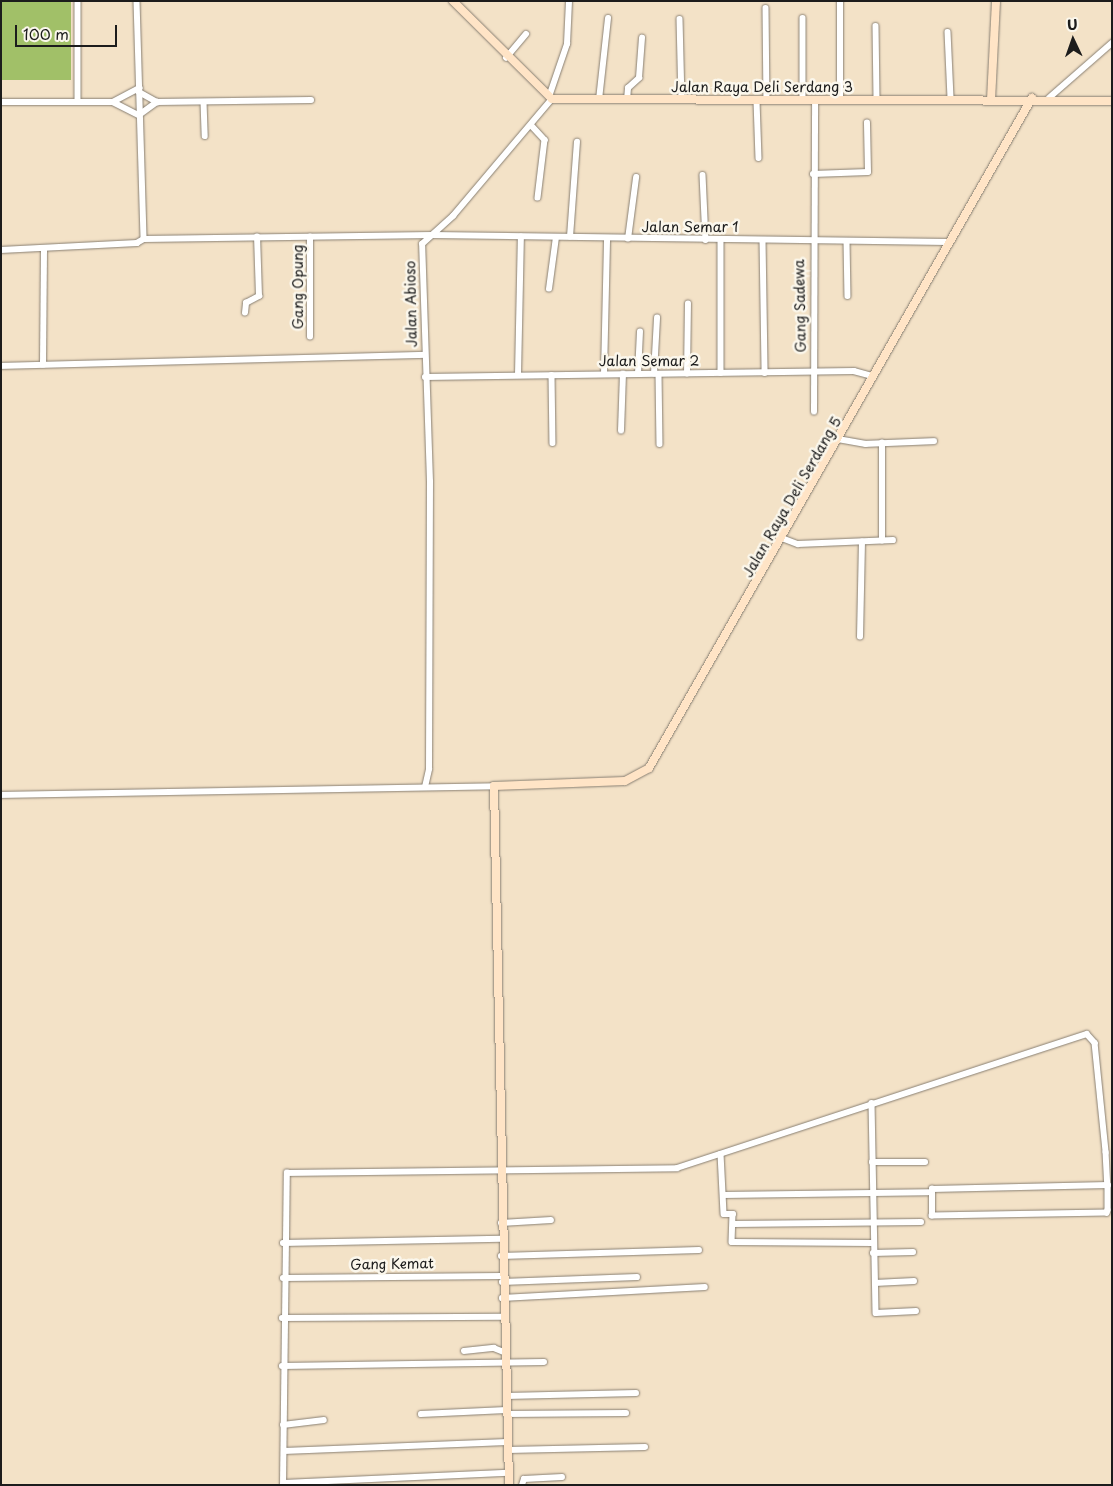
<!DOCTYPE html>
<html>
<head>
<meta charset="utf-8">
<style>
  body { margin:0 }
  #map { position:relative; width:1113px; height:1486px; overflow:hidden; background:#f3e2c7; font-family:"Playpen Sans",sans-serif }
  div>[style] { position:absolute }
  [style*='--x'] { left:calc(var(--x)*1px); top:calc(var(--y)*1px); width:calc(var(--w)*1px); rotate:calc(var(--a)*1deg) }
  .green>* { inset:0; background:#a1c068 }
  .roads { filter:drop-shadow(0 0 1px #887f72) drop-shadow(0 0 1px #887f72) }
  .street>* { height:5.5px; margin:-2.75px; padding:0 2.75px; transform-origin:2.75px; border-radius:2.75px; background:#fff }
  .secondary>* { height:8px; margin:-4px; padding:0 4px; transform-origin:4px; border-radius:4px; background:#ffe4c6 }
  span { translate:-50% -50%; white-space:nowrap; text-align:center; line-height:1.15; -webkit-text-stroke:5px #fbf7ec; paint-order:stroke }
  .street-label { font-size:14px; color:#1c1c1c }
  .frame { position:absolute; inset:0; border:2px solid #1c1c1c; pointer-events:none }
  .north { position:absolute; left:1048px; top:15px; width:50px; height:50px; -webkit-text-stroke:4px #fbf7ec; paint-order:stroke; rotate:357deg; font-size:14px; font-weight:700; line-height:20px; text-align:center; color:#1c1c1c }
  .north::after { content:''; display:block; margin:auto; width:18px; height:22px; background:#1c1c1c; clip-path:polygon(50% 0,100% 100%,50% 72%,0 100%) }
  .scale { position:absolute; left:15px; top:25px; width:102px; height:22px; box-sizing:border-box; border:2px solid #1c1c1c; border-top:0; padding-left:6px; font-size:15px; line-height:18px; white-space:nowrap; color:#1c1c1c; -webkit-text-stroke:4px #fbf7ec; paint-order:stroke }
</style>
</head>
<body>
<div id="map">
  <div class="green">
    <div style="clip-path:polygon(1px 1px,71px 1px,71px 80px,1px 80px)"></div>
  </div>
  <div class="roads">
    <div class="street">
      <div style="--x:78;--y:1;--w:101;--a:90"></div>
      <div style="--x:137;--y:1;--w:238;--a:88.3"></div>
      <div style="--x:144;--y:239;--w:288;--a:-0.8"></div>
      <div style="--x:432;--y:235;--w:516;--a:0.78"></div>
      <div style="--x:766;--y:8;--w:93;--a:89.4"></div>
      <div style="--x:803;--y:18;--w:82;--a:90"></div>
      <div style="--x:680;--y:19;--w:81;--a:88.6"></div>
      <div style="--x:876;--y:26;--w:73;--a:89.2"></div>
      <div style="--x:948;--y:32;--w:66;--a:87.4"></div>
      <div style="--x:506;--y:58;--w:31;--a:-50"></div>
      <div style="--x:139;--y:92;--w:21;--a:29"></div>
      <div style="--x:549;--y:97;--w:56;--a:-71.2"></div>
      <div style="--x:567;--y:44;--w:43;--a:-87.3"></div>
      <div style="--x:1049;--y:98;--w:84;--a:-41.1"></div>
      <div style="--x:599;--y:100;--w:82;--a:-83.7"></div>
      <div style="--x:627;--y:100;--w:12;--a:-85"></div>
      <div style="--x:628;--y:88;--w:15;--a:-42"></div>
      <div style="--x:639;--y:78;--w:40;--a:-85.7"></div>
      <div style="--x:840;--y:100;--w:99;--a:-90"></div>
      <div style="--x:757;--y:101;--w:57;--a:88"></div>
      <div style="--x:1;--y:102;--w:112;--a:0"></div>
      <div style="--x:113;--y:102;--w:29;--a:27"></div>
      <div style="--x:139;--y:115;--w:22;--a:-36"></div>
      <div style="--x:113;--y:102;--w:30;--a:-28"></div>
      <div style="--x:157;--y:102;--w:154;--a:-0.7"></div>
      <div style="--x:204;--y:102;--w:34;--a:88"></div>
      <div style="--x:532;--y:126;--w:19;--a:47"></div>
      <div style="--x:545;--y:140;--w:58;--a:96.9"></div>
      <div style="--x:813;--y:174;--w:55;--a:-2.1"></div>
      <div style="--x:868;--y:172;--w:49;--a:-91.2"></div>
      <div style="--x:703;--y:175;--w:65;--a:87.4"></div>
      <div style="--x:570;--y:237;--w:95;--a:-85.8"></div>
      <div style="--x:628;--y:239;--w:62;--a:-82.5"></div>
      <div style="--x:721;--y:240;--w:133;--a:90"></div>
      <div style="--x:763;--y:240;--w:133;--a:89.1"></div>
      <div style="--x:847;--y:241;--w:55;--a:89"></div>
      <div style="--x:1;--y:250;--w:136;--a:-2.9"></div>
      <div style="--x:137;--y:243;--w:8;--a:-30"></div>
      <div style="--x:549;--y:289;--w:52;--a:-82.3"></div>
      <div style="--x:245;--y:313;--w:10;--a:-84"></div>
      <div style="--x:246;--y:303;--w:15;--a:-28"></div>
      <div style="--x:259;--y:296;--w:59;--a:-91.9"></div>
      <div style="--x:310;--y:337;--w:100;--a:-90"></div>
      <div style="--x:43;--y:365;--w:116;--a:-89.5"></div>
      <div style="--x:1;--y:366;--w:424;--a:-1.5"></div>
      <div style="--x:604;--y:374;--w:135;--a:-88.7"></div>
      <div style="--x:638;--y:374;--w:42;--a:-87.3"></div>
      <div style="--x:654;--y:374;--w:56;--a:-86.9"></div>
      <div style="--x:659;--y:374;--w:70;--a:89.2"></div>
      <div style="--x:687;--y:374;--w:70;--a:-89.2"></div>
      <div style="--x:518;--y:375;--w:138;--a:-88.8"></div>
      <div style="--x:552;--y:375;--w:68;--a:89.2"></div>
      <div style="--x:425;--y:377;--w:429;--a:-0.8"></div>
      <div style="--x:854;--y:371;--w:20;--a:15"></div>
      <div style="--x:814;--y:412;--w:312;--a:-89.8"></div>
      <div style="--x:621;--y:431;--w:57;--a:-88"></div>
      <div style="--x:838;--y:439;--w:28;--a:10"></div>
      <div style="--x:866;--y:444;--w:68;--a:-2.5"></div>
      <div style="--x:782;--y:538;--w:17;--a:21"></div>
      <div style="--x:798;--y:544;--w:95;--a:-2.4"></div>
      <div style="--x:882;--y:541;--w:98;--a:-90"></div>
      <div style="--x:860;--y:637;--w:95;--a:-88.8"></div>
      <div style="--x:425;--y:787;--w:18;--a:-77"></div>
      <div style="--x:429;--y:769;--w:287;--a:-89.8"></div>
      <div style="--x:430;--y:482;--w:238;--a:-91.9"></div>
      <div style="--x:422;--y:244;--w:42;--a:-42.1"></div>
      <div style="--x:453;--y:216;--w:153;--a:-49.8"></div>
      <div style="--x:1;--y:795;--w:493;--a:-1"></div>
      <div style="--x:872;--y:1103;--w:210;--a:88.9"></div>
      <div style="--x:876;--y:1313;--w:40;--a:-2.9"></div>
      <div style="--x:721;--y:1154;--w:60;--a:87.1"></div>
      <div style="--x:724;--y:1214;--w:9;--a:0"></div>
      <div style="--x:733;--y:1214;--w:28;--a:92"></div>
      <div style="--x:732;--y:1242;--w:141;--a:0.4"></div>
      <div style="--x:872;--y:1162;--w:53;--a:0"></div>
      <div style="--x:723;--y:1195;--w:205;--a:-0.8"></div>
      <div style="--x:501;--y:1223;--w:50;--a:-3.4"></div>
      <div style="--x:733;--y:1224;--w:188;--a:-0.6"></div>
      <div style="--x:283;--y:1243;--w:218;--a:-1.1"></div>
      <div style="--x:873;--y:1253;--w:40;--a:-1.4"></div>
      <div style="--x:501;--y:1256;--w:198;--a:-1.7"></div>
      <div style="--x:283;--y:1278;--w:219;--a:-0.5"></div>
      <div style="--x:502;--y:1282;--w:135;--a:-2.1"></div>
      <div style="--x:875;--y:1283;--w:39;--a:-3"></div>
      <div style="--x:502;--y:1298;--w:203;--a:-3.1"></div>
      <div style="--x:282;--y:1318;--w:221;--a:-0.3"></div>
      <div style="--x:464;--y:1351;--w:30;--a:-6"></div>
      <div style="--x:494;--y:1348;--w:11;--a:22"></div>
      <div style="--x:282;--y:1366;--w:262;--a:-0.9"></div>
      <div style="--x:506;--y:1396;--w:130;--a:-1.3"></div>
      <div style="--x:421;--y:1414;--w:85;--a:-2.7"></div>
      <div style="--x:506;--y:1414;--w:120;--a:-0.5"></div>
      <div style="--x:283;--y:1425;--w:41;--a:-7"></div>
      <div style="--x:508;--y:1450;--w:137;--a:-1.3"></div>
      <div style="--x:284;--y:1451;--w:223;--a:-2.3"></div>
      <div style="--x:284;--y:1483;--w:224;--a:-2.6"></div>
      <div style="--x:283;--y:1485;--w:312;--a:-89.3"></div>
      <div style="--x:287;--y:1173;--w:390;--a:-0.7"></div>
      <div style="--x:677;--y:1168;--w:431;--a:-18.1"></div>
      <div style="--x:1087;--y:1034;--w:12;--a:48"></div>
      <div style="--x:1095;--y:1043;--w:110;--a:84.2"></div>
      <div style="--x:1106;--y:1152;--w:33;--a:87"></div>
      <div style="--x:1108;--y:1185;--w:25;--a:90"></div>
      <div style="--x:1108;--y:1210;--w:3;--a:108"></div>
      <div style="--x:1107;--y:1213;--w:175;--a:179"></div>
      <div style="--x:932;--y:1216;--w:27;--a:-90"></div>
      <div style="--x:932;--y:1189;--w:176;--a:-1.3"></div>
      <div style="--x:522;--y:1485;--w:6;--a:-72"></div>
      <div style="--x:524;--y:1479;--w:38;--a:-3"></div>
    </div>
    <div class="secondary">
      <div style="--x:453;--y:1;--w:139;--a:44.7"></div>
      <div style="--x:552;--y:99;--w:560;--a:0.2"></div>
      <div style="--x:991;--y:100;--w:99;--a:-87.1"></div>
      <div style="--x:509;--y:1485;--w:699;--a:-91.23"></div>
      <div style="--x:494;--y:786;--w:131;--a:-2.2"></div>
      <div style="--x:625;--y:781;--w:27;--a:-28"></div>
      <div style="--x:649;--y:768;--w:772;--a:-60.25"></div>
    </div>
  </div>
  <div class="street-label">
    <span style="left:762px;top:87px">Jalan Raya Deli Serdang 3</span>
    <span style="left:690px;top:227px">Jalan Semar 1</span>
    <span style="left:298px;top:287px;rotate:-90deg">Gang Opung</span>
    <span style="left:411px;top:304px;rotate:-91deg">Jalan Abioso</span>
    <span style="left:800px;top:306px;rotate:-91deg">Gang Sadewa</span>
    <span style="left:649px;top:361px">Jalan Semar 2</span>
    <span style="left:792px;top:497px;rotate:-60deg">Jalan Raya Deli Serdang 5</span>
    <span style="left:392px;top:1264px;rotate:-1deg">Gang Kemat</span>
  </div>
  <div class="frame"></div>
  <div class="north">U</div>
  <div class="scale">100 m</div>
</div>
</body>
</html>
